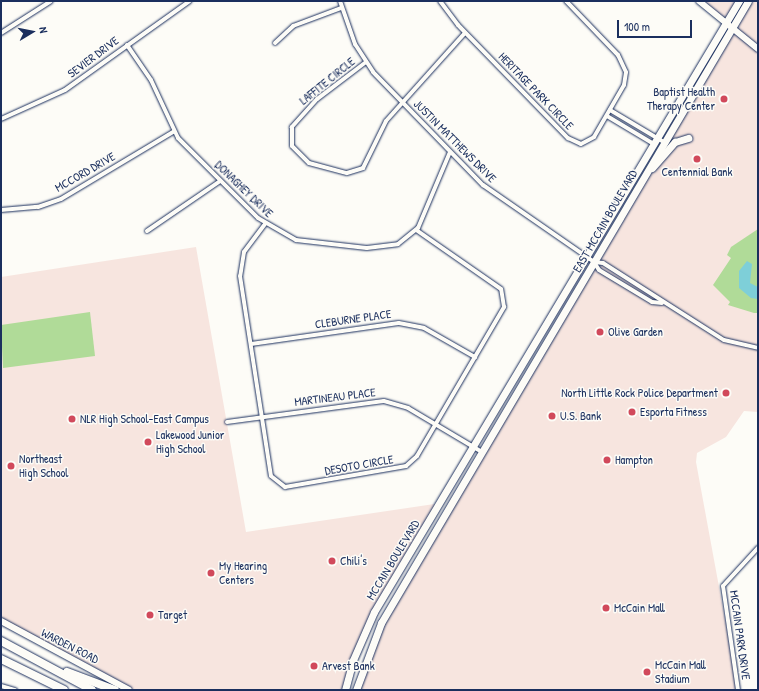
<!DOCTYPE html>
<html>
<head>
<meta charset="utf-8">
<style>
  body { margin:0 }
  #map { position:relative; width:759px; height:691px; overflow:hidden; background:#fdfcf7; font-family:"Patrick Hand",sans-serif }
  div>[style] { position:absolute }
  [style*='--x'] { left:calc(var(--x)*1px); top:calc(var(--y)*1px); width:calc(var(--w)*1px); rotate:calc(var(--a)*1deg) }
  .built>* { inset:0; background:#f7e5df }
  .green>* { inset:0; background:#b0db98 }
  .water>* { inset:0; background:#7ecfd8 }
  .roads { filter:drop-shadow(0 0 1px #1b2f5e) drop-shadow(0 0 1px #1b2f5e) }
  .street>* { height:4px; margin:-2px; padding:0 2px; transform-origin:2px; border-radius:2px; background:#fdfcf7 }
  .secondary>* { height:6px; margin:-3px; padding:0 3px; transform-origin:3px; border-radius:3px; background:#fdfcf7 }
  .primary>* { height:7px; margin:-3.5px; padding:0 3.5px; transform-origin:3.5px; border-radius:3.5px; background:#fdfcf7 }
  .highway>* { height:8px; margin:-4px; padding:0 4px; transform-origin:4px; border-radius:4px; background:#fdfcf7 }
  .dots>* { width:11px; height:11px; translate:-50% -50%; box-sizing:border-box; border:2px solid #fdfcf7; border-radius:50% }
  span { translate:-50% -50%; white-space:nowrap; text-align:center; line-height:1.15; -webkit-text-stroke:3px #fdfcf7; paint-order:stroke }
  .street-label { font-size:12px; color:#1b2f5e }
  .poi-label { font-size:12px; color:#1b2f5e }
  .right { translate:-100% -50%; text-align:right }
  .left { translate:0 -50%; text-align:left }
  .frame { position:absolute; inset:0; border:2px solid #1b2f5e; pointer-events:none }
  .north { position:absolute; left:12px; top:12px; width:40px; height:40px; -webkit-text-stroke:3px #fdfcf7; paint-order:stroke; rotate:80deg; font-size:11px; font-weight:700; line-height:16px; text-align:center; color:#1b2f5e }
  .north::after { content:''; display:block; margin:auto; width:14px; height:18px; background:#1b2f5e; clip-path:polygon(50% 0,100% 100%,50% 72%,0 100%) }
  .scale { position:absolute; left:617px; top:20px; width:75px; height:18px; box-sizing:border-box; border:2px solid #1b2f5e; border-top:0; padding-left:5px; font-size:12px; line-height:14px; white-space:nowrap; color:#1b2f5e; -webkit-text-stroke:3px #fdfcf7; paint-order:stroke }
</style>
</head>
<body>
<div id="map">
  <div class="built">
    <div style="clip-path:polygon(700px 1px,737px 1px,726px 22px)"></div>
    <div style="clip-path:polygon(747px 1px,758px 1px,758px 412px,744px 411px,726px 437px,697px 453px,696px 462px,738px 690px,356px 690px,375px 636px)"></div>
    <div style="clip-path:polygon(196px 247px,246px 532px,441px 503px,365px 629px,346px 690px,132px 690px,1px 620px,1px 277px)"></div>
  </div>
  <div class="green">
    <div style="clip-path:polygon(758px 229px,758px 313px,754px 313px,728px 305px,730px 302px,713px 285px,731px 258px,727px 255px,731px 247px)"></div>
    <div style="clip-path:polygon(90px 312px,95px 356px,3px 368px,1px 325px)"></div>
  </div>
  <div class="water">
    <div style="clip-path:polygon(747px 261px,752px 264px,750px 283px,758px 287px,758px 299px,751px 298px,739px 288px,739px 271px)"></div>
  </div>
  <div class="roads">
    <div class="street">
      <div style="--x:340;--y:1;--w:46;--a:70.8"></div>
      <div style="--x:355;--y:44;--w:33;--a:57"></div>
      <div style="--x:373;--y:72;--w:158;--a:45.8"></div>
      <div style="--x:483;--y:185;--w:135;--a:34.7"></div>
      <div style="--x:594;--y:262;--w:9;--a:58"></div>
      <div style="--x:599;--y:270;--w:62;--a:31.1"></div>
      <div style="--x:652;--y:302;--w:10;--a:6"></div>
      <div style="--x:440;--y:1;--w:30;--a:53"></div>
      <div style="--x:458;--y:25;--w:158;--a:45.8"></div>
      <div style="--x:568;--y:138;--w:14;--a:25"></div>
      <div style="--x:581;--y:144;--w:15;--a:-28"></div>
      <div style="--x:594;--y:137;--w:60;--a:-60"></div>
      <div style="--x:624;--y:85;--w:13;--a:-81"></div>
      <div style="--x:626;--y:72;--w:19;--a:-115"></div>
      <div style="--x:618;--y:55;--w:75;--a:-133.9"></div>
      <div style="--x:1;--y:33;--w:59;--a:-32.6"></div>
      <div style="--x:275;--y:43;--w:25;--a:-43"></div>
      <div style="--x:293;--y:26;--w:51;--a:-20.6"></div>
      <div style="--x:127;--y:45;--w:42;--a:55.6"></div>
      <div style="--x:151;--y:80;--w:64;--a:65"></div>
      <div style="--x:178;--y:138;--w:113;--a:45"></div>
      <div style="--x:258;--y:218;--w:44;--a:30.1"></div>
      <div style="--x:296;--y:240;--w:71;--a:6.4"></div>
      <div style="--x:367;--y:248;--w:31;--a:-7"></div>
      <div style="--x:398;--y:244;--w:26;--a:-39"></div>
      <div style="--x:418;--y:228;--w:82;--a:-67.2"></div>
      <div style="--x:366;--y:62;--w:61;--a:142.9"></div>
      <div style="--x:317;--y:99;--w:38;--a:132"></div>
      <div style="--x:292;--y:127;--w:19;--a:90"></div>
      <div style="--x:292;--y:146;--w:24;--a:45"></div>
      <div style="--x:309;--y:163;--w:39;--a:15"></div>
      <div style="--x:347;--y:173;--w:17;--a:-17"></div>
      <div style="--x:363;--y:168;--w:52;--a:-63.9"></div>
      <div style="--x:386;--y:121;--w:118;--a:-48.1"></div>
      <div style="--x:610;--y:110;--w:63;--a:30.7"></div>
      <div style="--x:607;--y:116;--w:55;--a:30.8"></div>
      <div style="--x:1;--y:119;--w:70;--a:-24.4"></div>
      <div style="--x:65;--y:90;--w:153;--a:-35.5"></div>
      <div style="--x:1;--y:210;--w:37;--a:-5"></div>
      <div style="--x:38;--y:207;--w:24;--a:-19"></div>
      <div style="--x:61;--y:199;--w:131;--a:-30.9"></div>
      <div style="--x:265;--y:224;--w:35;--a:127"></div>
      <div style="--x:244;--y:252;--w:24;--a:99"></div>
      <div style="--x:240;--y:276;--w:202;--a:81.2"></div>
      <div style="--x:271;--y:476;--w:18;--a:38"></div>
      <div style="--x:285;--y:487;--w:123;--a:-9.8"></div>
      <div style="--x:406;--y:466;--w:15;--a:-42"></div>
      <div style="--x:417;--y:456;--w:173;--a:-59.7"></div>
      <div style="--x:504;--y:307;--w:18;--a:-99"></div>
      <div style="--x:501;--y:289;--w:103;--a:-145.2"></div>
      <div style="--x:147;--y:231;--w:88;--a:-34.4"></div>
      <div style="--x:594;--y:262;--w:9;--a:6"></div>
      <div style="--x:603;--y:263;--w:143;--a:32.5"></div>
      <div style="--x:724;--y:340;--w:35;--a:13"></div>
      <div style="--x:251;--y:344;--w:149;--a:-8.1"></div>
      <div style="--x:399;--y:323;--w:25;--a:11"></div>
      <div style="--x:424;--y:328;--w:59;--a:29.6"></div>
      <div style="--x:227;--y:422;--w:158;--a:-7.6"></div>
      <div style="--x:384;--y:401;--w:25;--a:16"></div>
      <div style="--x:408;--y:408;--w:86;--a:30.7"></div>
      <div style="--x:1;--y:686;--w:15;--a:16"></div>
      <div style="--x:738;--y:690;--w:105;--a:-98.2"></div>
      <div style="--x:723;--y:586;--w:52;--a:-47.4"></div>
    </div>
    <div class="secondary">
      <div style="--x:699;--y:1;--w:76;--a:39.1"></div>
      <div style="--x:1;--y:621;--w:145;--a:28.3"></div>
    </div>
    <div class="primary">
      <div style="--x:652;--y:168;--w:35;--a:-49"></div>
      <div style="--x:675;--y:142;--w:14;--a:-17"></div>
      <div style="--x:345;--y:690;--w:31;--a:-75"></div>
      <div style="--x:353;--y:660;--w:52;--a:-66.4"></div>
      <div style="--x:374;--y:612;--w:712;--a:-59.15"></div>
      <div style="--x:356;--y:690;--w:72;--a:-69.5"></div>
      <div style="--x:381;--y:623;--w:722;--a:-59.46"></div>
    </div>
    <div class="highway">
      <div style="--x:1;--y:641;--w:103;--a:28.3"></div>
      <div style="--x:1;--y:659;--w:70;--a:26.2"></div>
      <div style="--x:67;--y:672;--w:51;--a:20.6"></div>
    </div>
  </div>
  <div class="dots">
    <div style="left:724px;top:99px;background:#d1495b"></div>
    <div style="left:697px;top:159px;background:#d1495b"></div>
    <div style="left:600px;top:332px;background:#d1495b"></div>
    <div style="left:726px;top:393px;background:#d1495b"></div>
    <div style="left:632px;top:412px;background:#d1495b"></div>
    <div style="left:552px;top:416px;background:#d1495b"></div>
    <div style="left:72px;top:419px;background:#d1495b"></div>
    <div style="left:148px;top:442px;background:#d1495b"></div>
    <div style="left:607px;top:460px;background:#d1495b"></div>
    <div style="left:11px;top:466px;background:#d1495b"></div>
    <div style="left:332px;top:561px;background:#d1495b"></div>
    <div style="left:211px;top:573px;background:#d1495b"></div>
    <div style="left:606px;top:608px;background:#d1495b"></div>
    <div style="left:150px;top:615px;background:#d1495b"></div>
    <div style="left:314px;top:666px;background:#d1495b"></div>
    <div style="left:647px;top:672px;background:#d1495b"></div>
  </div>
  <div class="street-label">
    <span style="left:93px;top:57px;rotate:-37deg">SEVIER DRIVE</span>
    <span style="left:327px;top:81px;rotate:-39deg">LAFFITE CIRCLE</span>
    <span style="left:536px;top:91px;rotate:46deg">HERITAGE PARK CIRCLE</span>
    <span style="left:455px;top:141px;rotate:45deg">JUSTIN MATTHEWS DRIVE</span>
    <span style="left:85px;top:172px;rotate:-30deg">MCCORD DRIVE</span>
    <span style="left:244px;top:189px;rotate:44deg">DONAGHEY DRIVE</span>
    <span style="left:605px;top:221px;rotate:-60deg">EAST MCCAIN BOULEVARD</span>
    <span style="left:353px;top:319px;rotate:-8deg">CLEBURNE PLACE</span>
    <span style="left:335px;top:397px;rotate:-7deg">MARTINEAU PLACE</span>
    <span style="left:359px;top:465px;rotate:-10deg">DESOTO CIRCLE</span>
    <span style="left:393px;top:560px;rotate:-59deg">MCCAIN BOULEVARD</span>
    <span style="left:740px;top:635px;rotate:82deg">MCCAIN PARK DRIVE</span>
    <span style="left:70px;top:646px;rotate:27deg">WARDEN ROAD</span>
  </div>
  <div class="poi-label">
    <span class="right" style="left:715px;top:99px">Baptist Health<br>Therapy Center</span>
    <span style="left:697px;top:172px">Centennial Bank</span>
    <span class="left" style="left:608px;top:332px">Olive Garden</span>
    <span class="right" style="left:718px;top:393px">North Little Rock Police Department</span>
    <span class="left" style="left:640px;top:412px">Esporta Fitness</span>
    <span class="left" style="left:560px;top:416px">U.S. Bank</span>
    <span class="left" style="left:80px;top:419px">NLR High School-East Campus</span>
    <span class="left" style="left:156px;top:442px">Lakewood Junior<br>High School</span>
    <span class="left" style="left:19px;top:466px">Northeast<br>High School</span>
    <span class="left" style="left:615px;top:460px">Hampton</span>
    <span class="left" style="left:340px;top:561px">Chili's</span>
    <span class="left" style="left:219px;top:573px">My Hearing<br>Centers</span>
    <span class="left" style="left:614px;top:608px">McCain Mall</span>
    <span class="left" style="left:158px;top:615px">Target</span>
    <span class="left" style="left:655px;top:672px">McCain Mall<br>Stadium</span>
    <span class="left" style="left:322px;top:666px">Arvest Bank</span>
  </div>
  <div class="frame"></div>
  <div class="north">N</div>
  <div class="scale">100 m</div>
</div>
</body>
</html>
